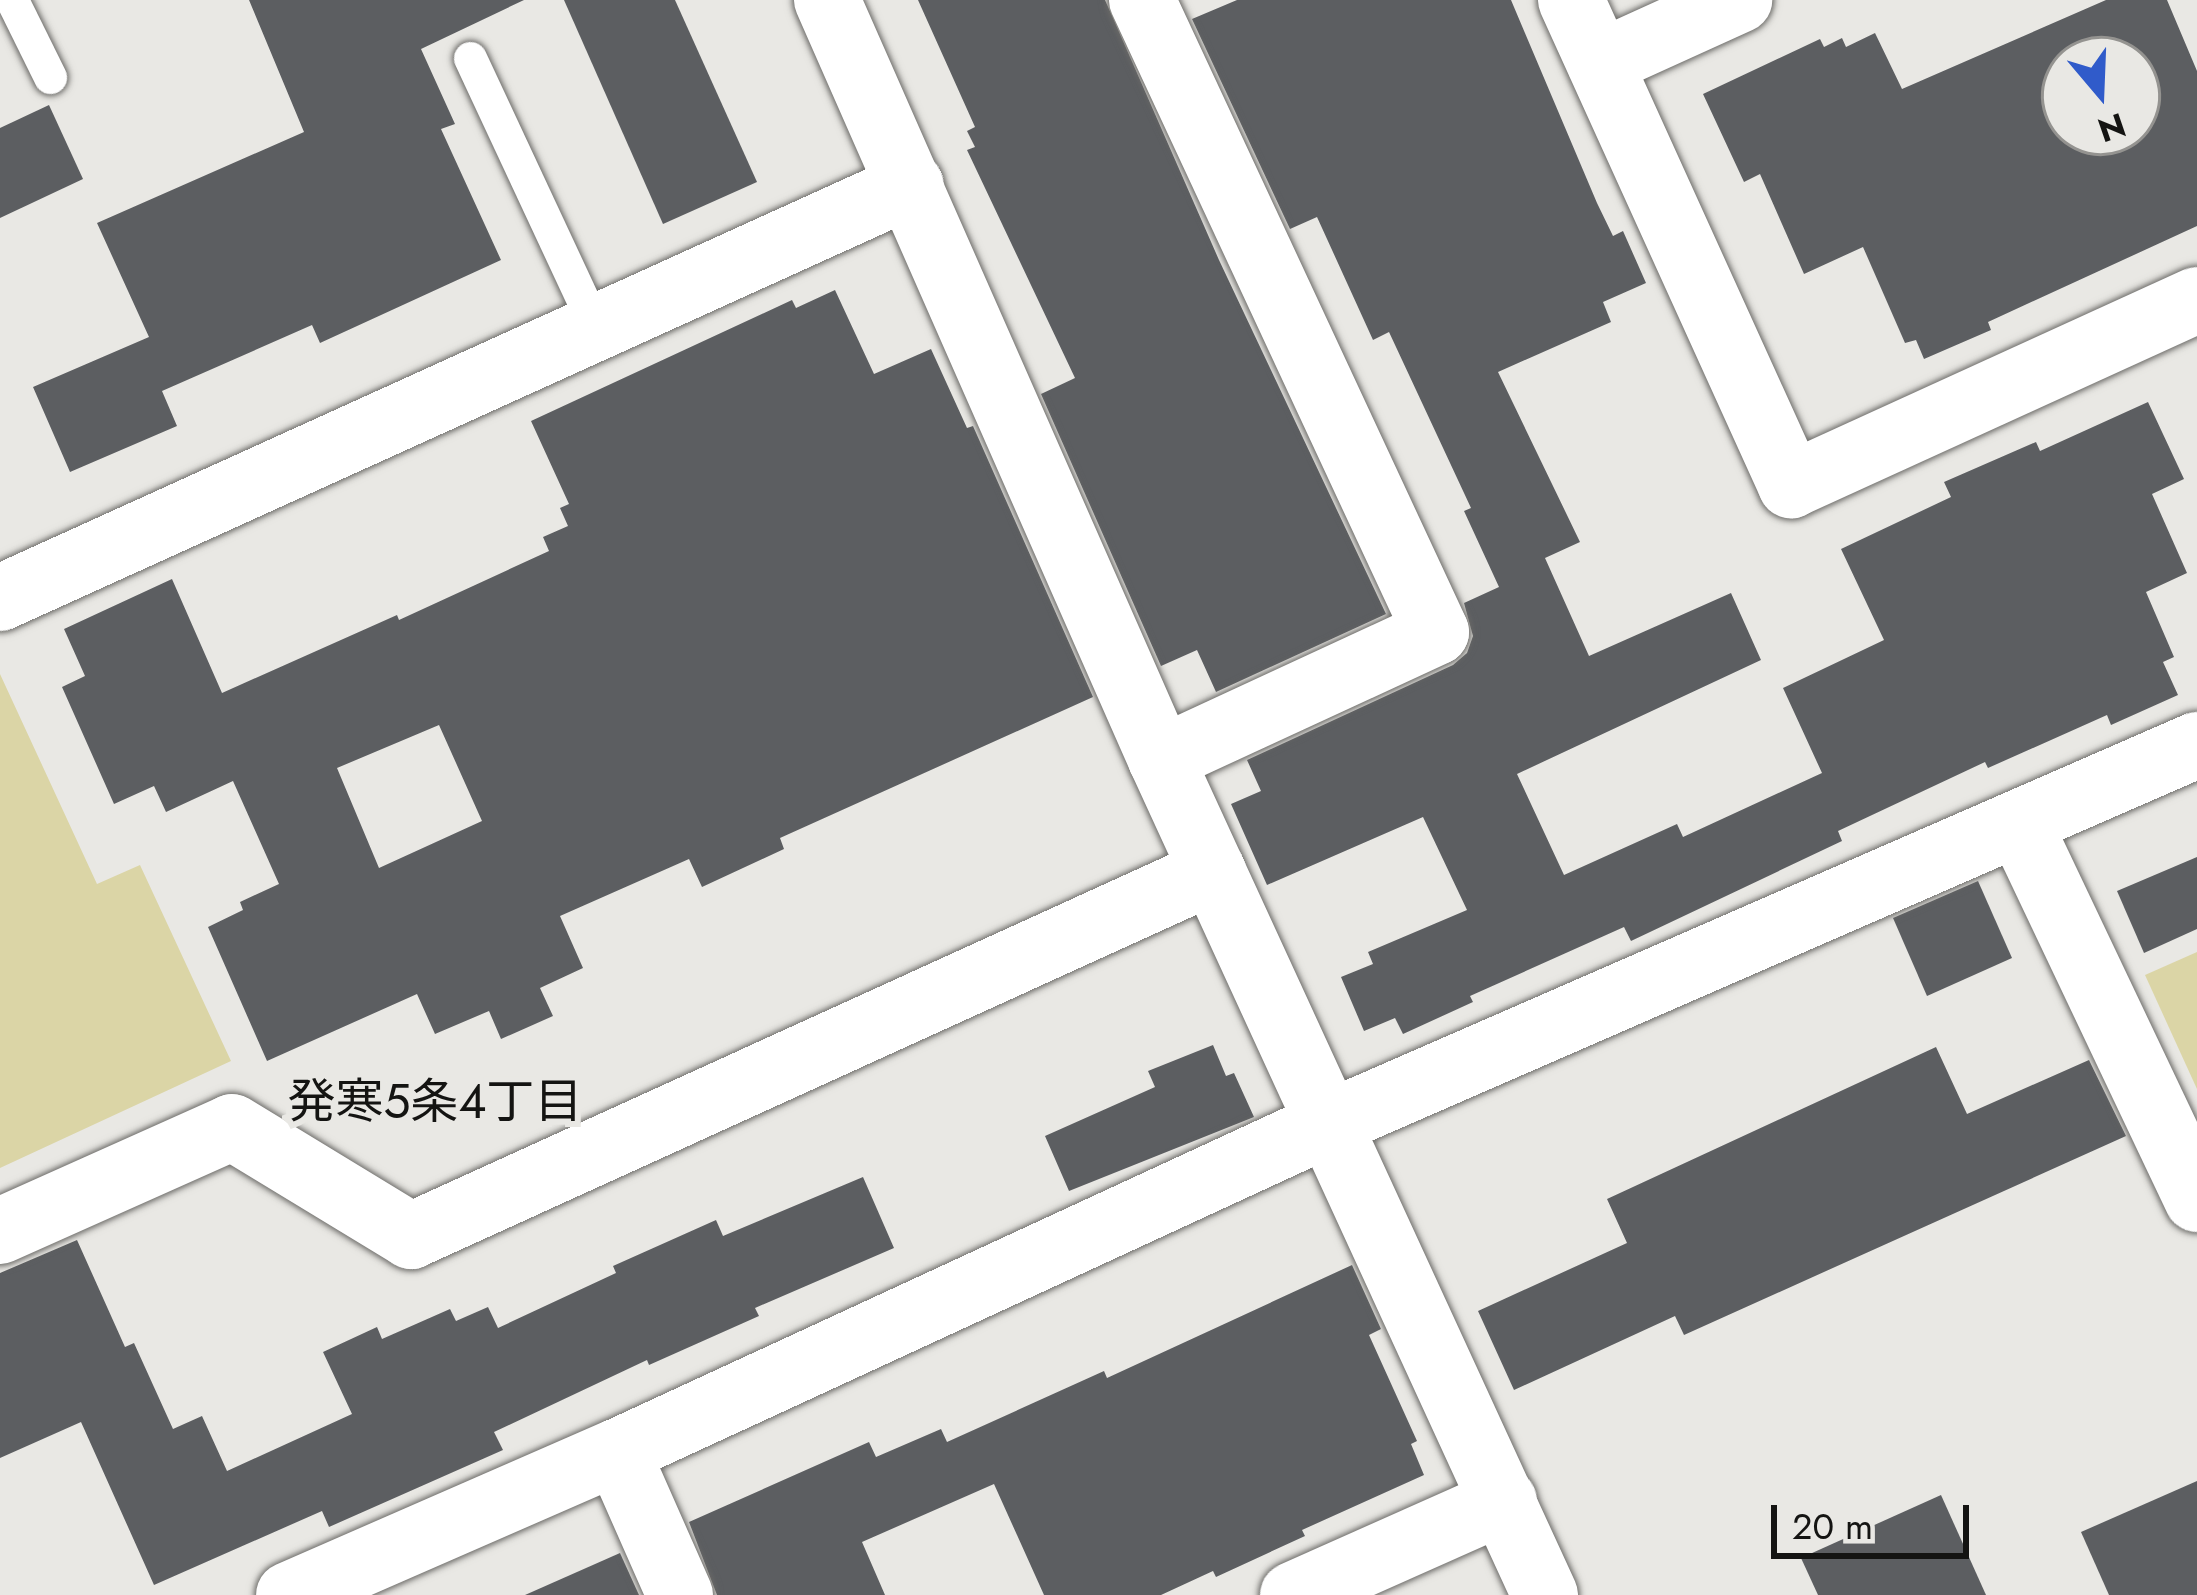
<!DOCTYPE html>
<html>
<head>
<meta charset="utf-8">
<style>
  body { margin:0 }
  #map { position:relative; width:2197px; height:1595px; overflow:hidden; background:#e9e8e4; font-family:Jost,"Noto Sans JP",sans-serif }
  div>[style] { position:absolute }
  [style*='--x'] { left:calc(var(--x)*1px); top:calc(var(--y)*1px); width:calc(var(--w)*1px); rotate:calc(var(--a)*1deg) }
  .green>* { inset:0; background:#dbd5a6 }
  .building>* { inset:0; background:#5c5e61 }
  .roads { filter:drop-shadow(0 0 3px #6d6c69) drop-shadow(0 0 3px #6d6c69) }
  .service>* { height:33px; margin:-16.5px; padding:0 16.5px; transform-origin:16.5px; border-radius:16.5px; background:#fff }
  .minor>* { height:66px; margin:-33px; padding:0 33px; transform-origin:33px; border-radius:33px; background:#fff }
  span { translate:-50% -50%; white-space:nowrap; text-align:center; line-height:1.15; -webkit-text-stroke:12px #e9e8e4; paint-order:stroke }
  .neighbourhood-label { font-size:48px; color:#141412 }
  .north { position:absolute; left:2041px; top:36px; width:120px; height:120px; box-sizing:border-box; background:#e9e8e4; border:3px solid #949390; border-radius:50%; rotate:161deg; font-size:33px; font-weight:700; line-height:48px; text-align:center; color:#141412 }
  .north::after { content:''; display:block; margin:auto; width:42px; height:54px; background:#305bca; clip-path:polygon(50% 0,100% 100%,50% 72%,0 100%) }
  .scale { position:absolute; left:1771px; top:1505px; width:198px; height:54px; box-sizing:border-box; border:6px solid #141412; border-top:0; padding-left:15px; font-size:36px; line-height:42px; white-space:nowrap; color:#141412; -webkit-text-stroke:9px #e9e8e4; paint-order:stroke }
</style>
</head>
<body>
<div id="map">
  <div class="green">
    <div style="clip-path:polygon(0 674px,97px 884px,140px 865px,231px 1061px,0 1168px)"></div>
    <div style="clip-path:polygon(2197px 952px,2197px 1089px,2145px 975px)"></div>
  </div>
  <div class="building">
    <div style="clip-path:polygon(249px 0,524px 0,421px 49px,455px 124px,441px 129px,501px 260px,320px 343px,312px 325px,162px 391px,177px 426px,70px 472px,33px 387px,149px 337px,97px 223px,304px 132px)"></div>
    <div style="clip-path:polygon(564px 0,675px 0,757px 182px,663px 224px)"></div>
    <div style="clip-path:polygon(918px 0,1105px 0,1219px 260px,1386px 614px,1216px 692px,1197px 650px,1161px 666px,1041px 394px,1075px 378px,967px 150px,975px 147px,967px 131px,975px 127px)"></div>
    <div style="clip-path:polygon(1237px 0,1511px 0,1597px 203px,1613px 236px,1623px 231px,1646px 283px,1603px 302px,1611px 322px,1498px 372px,1580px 542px,1545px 558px,1589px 656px,1731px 593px,1761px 660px,1517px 774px,1564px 875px,1677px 824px,1683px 837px,1822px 773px,1783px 688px,1884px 640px,1841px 549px,1951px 497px,1944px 482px,2036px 442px,2040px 451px,2148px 402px,2184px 479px,2152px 494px,2187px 573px,2146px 592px,2174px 657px,2163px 662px,2178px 695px,2111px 725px,2107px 715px,1988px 768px,1985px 762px,1838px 831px,1842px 841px,1631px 941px,1624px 927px,1470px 996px,1473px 1002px,1403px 1034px,1395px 1018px,1364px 1031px,1341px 977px,1373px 964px,1368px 952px,1467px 910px,1423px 817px,1267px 885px,1231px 804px,1261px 791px,1247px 760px,1453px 665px,1467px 653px,1473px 636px,1464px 603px,1499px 587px,1464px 511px,1471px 508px,1389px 332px,1373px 340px,1317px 217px,1290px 229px,1192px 19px)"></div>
    <div style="clip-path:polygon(evenodd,2106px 0,2167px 0,2197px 71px,2197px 226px,1988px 322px,1991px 330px,1924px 359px,1916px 340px,1905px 343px,1863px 247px,1804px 274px,1760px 174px,1744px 182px,1703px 94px,1820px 39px,1824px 47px,1842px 38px,1846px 47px,1875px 33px,1902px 89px,2106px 0,2065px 60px,2137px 60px,2137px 132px,2065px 132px,2065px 60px)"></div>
    <div style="clip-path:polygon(49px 105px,83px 179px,0 218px,0 128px)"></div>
    <div style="clip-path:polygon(evenodd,835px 290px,874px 374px,931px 349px,967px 428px,973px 426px,1093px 697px,780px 838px,784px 849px,702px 887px,689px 859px,560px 916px,583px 968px,540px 988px,553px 1016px,501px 1039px,489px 1011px,435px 1034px,417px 994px,267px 1061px,208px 927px,243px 910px,240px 902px,279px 884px,233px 781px,166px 812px,154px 786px,114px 804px,62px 687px,85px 676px,64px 629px,172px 579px,222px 693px,397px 615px,399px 620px,549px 551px,543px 537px,568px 526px,560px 508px,569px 504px,531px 421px,792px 300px,796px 308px,835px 290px,439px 725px,482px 821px,379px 868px,337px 768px,439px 725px)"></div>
    <div style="clip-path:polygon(2197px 857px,2197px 929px,2144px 953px,2117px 891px)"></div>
    <div style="clip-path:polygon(1978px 881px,2012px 958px,1927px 996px,1893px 918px)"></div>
    <div style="clip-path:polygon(1213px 1045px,1226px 1076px,1234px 1073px,1254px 1117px,1069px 1191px,1045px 1136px,1155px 1087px,1148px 1071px)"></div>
    <div style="clip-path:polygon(1936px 1047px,1967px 1114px,2089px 1060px,2126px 1136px,1684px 1335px,1675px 1316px,1514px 1390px,1478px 1311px,1627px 1243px,1607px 1199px)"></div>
    <div style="clip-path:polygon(863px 1177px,894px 1248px,755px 1308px,759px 1316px,649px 1365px,647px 1360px,494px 1432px,503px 1450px,329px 1527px,322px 1511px,154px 1585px,81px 1422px,0 1458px,0 1273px,77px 1240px,125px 1347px,134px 1343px,173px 1429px,202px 1416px,227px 1471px,352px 1414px,323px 1352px,377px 1327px,382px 1339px,450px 1309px,456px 1321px,488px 1307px,498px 1328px,616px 1273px,613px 1266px,716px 1220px,723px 1236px)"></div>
    <div style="clip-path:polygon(1352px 1265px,1381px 1329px,1369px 1335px,1417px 1441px,1411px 1444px,1424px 1475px,1302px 1530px,1305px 1536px,1216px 1577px,1213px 1571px,1161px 1595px,1044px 1595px,994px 1484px,862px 1542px,885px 1595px,717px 1595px,689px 1522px,869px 1442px,876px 1457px,941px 1429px,947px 1442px,1104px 1371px,1107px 1378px)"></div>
    <div style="clip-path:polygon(2197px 1481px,2197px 1595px,2109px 1595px,2081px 1532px)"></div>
    <div style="clip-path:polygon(1941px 1495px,1986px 1595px,1818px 1595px,1801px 1558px)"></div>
    <div style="clip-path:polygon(620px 1553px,639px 1595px,525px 1595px)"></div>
  </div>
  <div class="roads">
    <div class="service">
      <div style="--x:12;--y:0;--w:86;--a:63.7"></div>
      <div style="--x:470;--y:58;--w:298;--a:65"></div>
    </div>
    <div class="minor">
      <div style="--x:827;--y:0;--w:829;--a:66.25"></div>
      <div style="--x:1161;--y:759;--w:920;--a:65.33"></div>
      <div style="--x:1142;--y:0;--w:697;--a:65.05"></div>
      <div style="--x:1436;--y:632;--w:303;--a:155.2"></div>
      <div style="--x:1571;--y:0;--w:533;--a:65.6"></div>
      <div style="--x:1791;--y:485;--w:446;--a:-24.5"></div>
      <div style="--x:1600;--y:63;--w:153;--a:-24.4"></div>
      <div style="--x:0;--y:598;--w:1000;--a:-24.39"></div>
      <div style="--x:2020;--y:826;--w:413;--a:64.6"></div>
      <div style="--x:0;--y:1231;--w:254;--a:-24.1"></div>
      <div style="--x:232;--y:1127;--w:210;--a:31.3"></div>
      <div style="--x:411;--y:1236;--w:881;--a:-24.47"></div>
      <div style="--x:617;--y:1452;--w:156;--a:66.2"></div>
      <div style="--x:289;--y:1595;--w:358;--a:-23.6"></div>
      <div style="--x:617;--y:1452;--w:785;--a:-24.77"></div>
      <div style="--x:1330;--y:1123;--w:946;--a:-23.56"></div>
      <div style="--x:1293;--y:1595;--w:231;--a:-24"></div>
    </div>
  </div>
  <div class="neighbourhood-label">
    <span style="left:435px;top:1102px">発寒5条4丁目</span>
  </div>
  <div class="north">N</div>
  <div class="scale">20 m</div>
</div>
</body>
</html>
